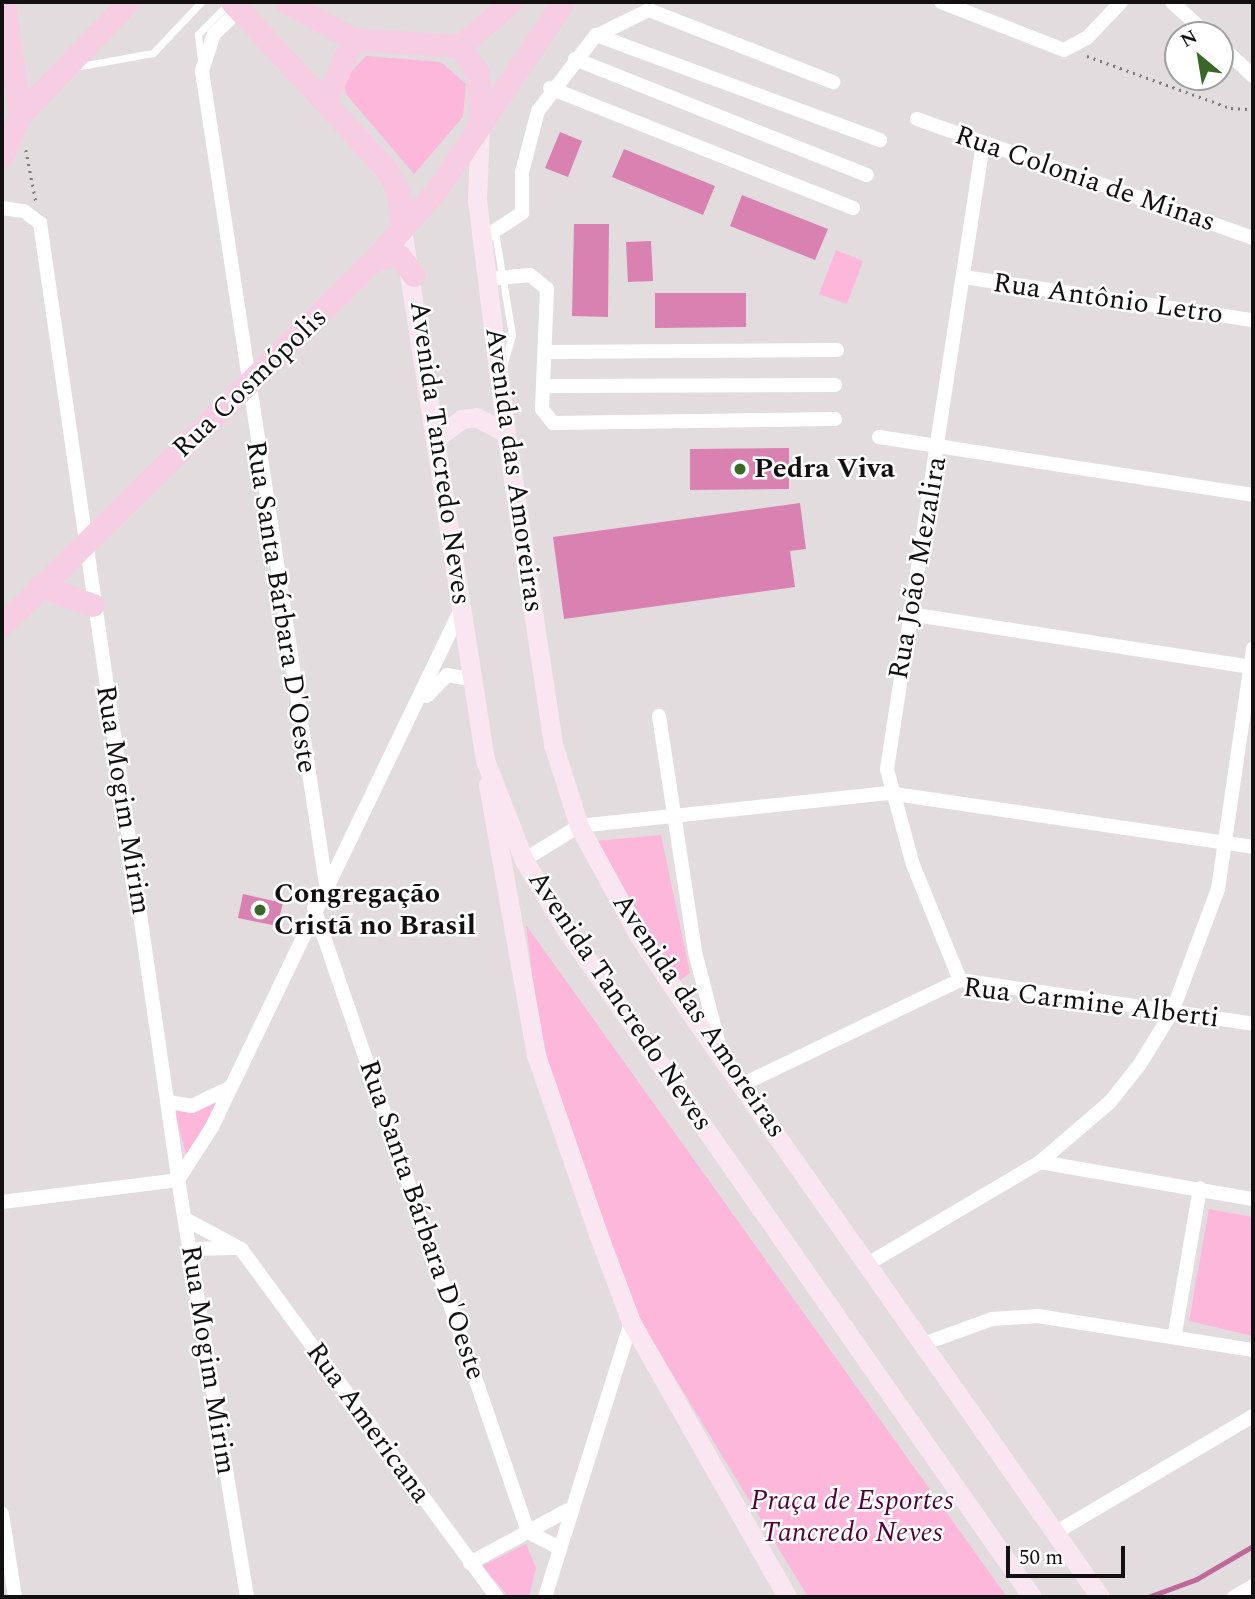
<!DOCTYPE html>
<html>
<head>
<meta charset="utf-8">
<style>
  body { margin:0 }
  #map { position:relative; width:1255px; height:1599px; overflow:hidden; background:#e3dcdf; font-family:Spectral,serif }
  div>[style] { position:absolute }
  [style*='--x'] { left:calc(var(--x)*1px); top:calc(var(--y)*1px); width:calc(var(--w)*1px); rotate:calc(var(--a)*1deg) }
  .green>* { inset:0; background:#fcb7da }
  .stream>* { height:4.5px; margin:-2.25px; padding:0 2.25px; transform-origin:2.25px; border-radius:2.25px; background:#bf6999 }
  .building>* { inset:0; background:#d981b1 }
  .path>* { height:2.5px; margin-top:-1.25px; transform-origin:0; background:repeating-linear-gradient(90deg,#7d787a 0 2px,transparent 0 7px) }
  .service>* { height:7px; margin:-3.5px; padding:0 3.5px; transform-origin:3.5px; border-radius:3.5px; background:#fff }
  .minor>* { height:14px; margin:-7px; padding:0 7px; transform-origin:7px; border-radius:7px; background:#fff }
  .secondary>* { height:19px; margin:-9.5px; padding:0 9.5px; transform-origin:9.5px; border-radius:9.5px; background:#fae6f1 }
  .primary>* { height:23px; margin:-11.5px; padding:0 11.5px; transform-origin:11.5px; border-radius:11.5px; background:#f6cde2 }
  .dots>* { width:19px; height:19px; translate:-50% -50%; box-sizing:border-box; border:4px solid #fff; border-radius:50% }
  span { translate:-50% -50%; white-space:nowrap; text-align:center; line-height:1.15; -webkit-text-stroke:5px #fff; paint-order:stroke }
  .street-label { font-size:28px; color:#121011 }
  .poi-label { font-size:28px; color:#121011; font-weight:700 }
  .left { translate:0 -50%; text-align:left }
  .park-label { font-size:28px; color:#520037; font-style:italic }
  .frame { position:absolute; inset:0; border:4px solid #121011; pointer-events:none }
  .north { position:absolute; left:1164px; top:21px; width:70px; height:70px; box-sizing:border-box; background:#fff; border:2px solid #a09fa0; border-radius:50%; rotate:330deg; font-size:19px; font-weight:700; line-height:28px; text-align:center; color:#121011 }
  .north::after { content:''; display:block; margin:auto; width:24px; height:32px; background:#396725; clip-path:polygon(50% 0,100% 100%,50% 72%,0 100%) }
  .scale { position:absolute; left:1006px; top:1546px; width:119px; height:32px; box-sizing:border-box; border:4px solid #121011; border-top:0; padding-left:9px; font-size:21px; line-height:24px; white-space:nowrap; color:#121011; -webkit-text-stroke:5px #fff; paint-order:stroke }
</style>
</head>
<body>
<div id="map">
  <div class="green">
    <div style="clip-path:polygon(366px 56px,441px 62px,466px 84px,463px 117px,414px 174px,346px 94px,344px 80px)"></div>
    <div style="clip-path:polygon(836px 250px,863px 261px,847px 304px,819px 294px)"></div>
    <div style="clip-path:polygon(661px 835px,690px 973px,678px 982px,596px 841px)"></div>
    <div style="clip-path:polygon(526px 925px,1007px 1597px,808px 1597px,633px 1309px,542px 1053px)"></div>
    <div style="clip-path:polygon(218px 1101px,187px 1158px,174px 1109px,183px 1112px)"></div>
    <div style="clip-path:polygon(1209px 1209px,1253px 1217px,1253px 1336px,1189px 1321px)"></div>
    <div style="clip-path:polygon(526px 1544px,536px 1568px,529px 1597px,509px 1597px,482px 1566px)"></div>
  </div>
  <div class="stream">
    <div style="--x:1148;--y:1597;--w:52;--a:-20.2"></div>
    <div style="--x:1197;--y:1579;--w:65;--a:-30.5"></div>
  </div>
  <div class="building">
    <div style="clip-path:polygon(560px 132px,582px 141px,568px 177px,545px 168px)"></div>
    <div style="clip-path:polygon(624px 149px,715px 186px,703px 215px,612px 177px)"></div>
    <div style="clip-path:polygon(742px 195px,828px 229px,815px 260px,730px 226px)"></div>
    <div style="clip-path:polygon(574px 224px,609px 224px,608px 317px,572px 316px)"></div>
    <div style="clip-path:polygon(651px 241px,653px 281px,628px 282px,626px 242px)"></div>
    <div style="clip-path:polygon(655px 293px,746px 293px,746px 327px,655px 328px)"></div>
    <div style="clip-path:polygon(789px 448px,789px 489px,690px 490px,690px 449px)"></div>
    <div style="clip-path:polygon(800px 503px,806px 549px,790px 551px,795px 587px,564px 619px,553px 537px)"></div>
    <div style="clip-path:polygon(243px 894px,283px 903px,277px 926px,238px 918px)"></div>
  </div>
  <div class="path">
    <div style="--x:1087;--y:56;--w:153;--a:19.9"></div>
    <div style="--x:1231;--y:108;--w:22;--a:3"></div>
    <div style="--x:26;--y:150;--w:53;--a:79.1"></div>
  </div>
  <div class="service">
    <div style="--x:201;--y:60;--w:26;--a:-97"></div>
    <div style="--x:198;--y:34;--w:42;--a:-45"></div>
    <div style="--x:75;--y:67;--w:79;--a:-10.2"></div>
    <div style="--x:153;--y:53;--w:70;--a:-46.7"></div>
    <div style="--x:495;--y:232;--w:104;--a:80.6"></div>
    <div style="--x:512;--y:335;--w:33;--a:106"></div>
  </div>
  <div class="minor">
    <div style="--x:941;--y:2;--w:132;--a:21.3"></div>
    <div style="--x:1064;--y:50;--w:26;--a:-28"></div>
    <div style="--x:1087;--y:38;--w:50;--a:-46.6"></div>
    <div style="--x:1172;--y:2;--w:49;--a:42.5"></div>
    <div style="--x:239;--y:10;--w:35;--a:136"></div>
    <div style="--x:214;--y:34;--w:39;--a:108"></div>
    <div style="--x:202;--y:71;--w:822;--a:81.33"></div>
    <div style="--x:600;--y:34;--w:55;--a:-26.1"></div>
    <div style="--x:649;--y:10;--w:198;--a:21.4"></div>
    <div style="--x:1220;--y:45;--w:45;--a:43.2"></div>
    <div style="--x:575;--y:59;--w:314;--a:21.7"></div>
    <div style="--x:550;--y:88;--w:326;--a:21.6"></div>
    <div style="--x:917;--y:119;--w:356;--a:19.5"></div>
    <div style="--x:2;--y:208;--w:22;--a:8"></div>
    <div style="--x:24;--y:211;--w:20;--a:37"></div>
    <div style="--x:40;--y:223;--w:985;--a:81.77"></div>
    <div style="--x:181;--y:1198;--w:404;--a:80.6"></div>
    <div style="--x:482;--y:239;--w:48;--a:-33"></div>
    <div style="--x:522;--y:213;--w:41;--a:-90"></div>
    <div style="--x:522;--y:172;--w:63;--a:-75.3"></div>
    <div style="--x:538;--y:111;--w:96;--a:-52.7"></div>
    <div style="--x:596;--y:35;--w:303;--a:20.3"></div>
    <div style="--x:964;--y:277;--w:292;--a:8.5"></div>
    <div style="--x:488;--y:279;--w:42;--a:-5.4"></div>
    <div style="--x:530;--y:275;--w:22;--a:39"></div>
    <div style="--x:547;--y:289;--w:120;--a:92.4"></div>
    <div style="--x:542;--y:409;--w:18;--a:52"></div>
    <div style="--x:553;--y:423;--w:282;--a:-0.8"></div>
    <div style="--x:545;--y:352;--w:292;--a:-0.4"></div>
    <div style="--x:544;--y:386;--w:291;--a:-0.2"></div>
    <div style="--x:879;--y:437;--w:378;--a:8.8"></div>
    <div style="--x:909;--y:614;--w:348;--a:8.8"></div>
    <div style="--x:427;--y:696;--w:29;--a:-46"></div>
    <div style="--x:447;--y:675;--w:28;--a:10"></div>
    <div style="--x:659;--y:716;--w:239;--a:81.3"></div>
    <div style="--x:695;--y:952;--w:96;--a:75.5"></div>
    <div style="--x:524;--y:860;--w:65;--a:-31.7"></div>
    <div style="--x:579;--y:826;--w:311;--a:-6.1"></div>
    <div style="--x:888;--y:793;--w:369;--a:8.4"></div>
    <div style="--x:314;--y:908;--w:660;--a:71.07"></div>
    <div style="--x:960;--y:980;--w:124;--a:-112.2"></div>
    <div style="--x:913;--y:865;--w:99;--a:-105.2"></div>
    <div style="--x:887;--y:769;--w:632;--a:-81.27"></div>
    <div style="--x:741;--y:1085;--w:243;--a:-25.6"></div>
    <div style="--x:960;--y:980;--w:296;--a:8.5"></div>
    <div style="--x:169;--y:1102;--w:23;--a:10"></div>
    <div style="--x:192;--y:1106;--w:41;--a:-25.9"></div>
    <div style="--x:1040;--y:1162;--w:216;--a:9.9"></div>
    <div style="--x:2;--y:1202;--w:177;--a:-7.1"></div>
    <div style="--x:178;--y:1180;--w:63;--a:-57.3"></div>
    <div style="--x:212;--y:1127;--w:577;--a:-64.32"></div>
    <div style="--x:185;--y:1219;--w:64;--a:28.2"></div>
    <div style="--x:241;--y:1249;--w:432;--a:53.7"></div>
    <div style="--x:190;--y:1249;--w:46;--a:-1.2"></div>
    <div style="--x:871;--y:1262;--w:196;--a:-30.6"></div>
    <div style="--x:1040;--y:1162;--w:92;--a:-40.6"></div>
    <div style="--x:1110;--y:1102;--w:48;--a:-51.7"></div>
    <div style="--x:1140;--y:1064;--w:61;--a:-58.4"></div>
    <div style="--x:1172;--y:1012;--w:131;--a:-69.5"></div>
    <div style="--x:1218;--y:889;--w:243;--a:-81.7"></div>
    <div style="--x:1175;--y:1333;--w:147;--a:-80.2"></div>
    <div style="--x:923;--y:1344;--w:73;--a:-19.9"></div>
    <div style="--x:992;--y:1319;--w:46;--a:-3.7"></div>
    <div style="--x:1038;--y:1316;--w:218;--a:9"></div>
    <div style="--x:2;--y:1514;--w:84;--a:81.1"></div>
    <div style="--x:528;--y:1532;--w:36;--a:27"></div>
    <div style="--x:1055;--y:1533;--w:230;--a:-30.6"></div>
    <div style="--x:470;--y:1563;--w:111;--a:-28.4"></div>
    <div style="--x:545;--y:1597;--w:288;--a:-72.6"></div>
    <div style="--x:1234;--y:1597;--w:22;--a:-30"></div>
  </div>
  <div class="secondary">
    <div style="--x:480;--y:125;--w:75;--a:92.3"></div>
    <div style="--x:477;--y:200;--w:235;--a:82.9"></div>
    <div style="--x:506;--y:433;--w:315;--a:81.4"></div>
    <div style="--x:553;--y:744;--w:86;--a:72.4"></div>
    <div style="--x:579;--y:826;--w:128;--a:61.4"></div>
    <div style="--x:640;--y:938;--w:100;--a:56"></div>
    <div style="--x:696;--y:1021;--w:704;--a:54.95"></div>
    <div style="--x:402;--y:229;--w:537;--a:81.12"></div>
    <div style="--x:485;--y:760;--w:107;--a:68.7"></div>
    <div style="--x:524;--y:860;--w:79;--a:58.9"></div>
    <div style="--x:565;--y:928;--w:816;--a:55.08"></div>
    <div style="--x:438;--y:437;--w:30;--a:-37"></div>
    <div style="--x:462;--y:419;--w:14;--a:-8"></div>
    <div style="--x:476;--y:417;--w:34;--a:28"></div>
    <div style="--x:488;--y:785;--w:274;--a:79.9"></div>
    <div style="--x:536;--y:1055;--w:189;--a:70.9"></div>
    <div style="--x:598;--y:1234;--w:94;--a:69.4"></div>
    <div style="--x:631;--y:1322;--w:316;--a:60.4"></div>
  </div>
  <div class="primary">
    <div style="--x:4;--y:2;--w:114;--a:81.9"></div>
    <div style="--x:232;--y:2;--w:227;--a:47.3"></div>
    <div style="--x:386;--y:169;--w:26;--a:62"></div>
    <div style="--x:398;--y:192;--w:37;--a:84"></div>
    <div style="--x:286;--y:2;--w:77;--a:28.9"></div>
    <div style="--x:353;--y:39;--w:107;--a:3.7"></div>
    <div style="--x:460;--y:46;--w:33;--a:57"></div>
    <div style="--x:478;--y:74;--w:50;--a:87.7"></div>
    <div style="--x:460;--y:46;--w:67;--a:-40.8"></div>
    <div style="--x:325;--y:102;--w:69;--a:-66"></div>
    <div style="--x:2;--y:156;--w:45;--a:-66.3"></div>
    <div style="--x:20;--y:115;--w:156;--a:-46.3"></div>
    <div style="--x:375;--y:259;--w:24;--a:-7"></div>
    <div style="--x:399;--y:256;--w:24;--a:52"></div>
    <div style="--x:40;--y:586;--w:56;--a:19.7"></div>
    <div style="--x:2;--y:625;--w:523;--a:-44.46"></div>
    <div style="--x:375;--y:259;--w:95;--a:-48.4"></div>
    <div style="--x:438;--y:188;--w:224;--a:-56.1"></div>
  </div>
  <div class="dots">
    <div style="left:740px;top:469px;background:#396725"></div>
    <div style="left:260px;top:910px;background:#396725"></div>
  </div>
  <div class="street-label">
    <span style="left:1085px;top:179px;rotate:19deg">Rua Colonia de Minas</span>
    <span style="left:1108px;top:299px;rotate:8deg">Rua Antônio Letro</span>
    <span style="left:250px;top:383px;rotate:-44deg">Rua Cosmópolis</span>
    <span style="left:440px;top:453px;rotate:82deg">Avenida Tancredo Neves</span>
    <span style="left:514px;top:470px;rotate:82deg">Avenida das Amoreiras</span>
    <span style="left:918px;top:568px;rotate:-80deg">Rua João Mezalira</span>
    <span style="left:281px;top:607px;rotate:81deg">Rua Santa Bárbara D'Oeste</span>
    <span style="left:123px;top:800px;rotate:81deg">Rua Mogim Mirim</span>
    <span style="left:620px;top:1001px;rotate:56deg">Avenida Tancredo Neves</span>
    <span style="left:1091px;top:1003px;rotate:7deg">Rua Carmine Alberti</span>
    <span style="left:699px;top:1016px;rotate:56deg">Avenida das Amoreiras</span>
    <span style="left:422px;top:1220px;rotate:71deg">Rua Santa Bárbara D'Oeste</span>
    <span style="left:208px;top:1360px;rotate:81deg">Rua Mogim Mirim</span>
    <span style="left:368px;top:1423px;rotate:54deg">Rua Americana</span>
  </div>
  <div class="poi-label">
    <span class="left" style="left:754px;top:469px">Pedra Viva</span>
    <span class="left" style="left:274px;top:910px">Congregação<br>Cristã no Brasil</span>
  </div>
  <div class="park-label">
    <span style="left:852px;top:1517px">Praça de Esportes<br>Tancredo Neves</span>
  </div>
  <div class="frame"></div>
  <div class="north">N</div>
  <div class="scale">50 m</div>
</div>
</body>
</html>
